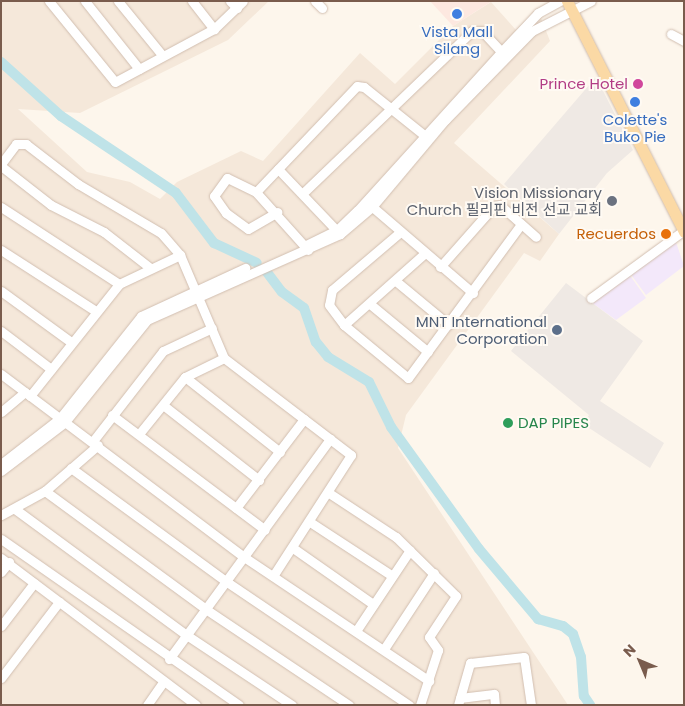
<!DOCTYPE html>
<html>
<head>
<meta charset="utf-8">
<style>
  body { margin:0 }
  #map { position:relative; width:685px; height:706px; overflow:hidden; background:#fdf6ec; font-family:Poppins,"Noto Sans KR",sans-serif }
  div>[style] { position:absolute }
  [style*='--x'] { left:calc(var(--x)*1px); top:calc(var(--y)*1px); width:calc(var(--w)*1px); rotate:calc(var(--a)*1deg) }
  .residential>* { inset:0; background:#f5e8da }
  .commercial>* { inset:0; background:#fde8e0 }
  .industrial>* { inset:0; background:#efe9e4 }
  .education>* { inset:0; background:#f3e8fa }
  .river>* { height:10px; margin:-5px; padding:0 5px; transform-origin:5px; border-radius:5px; background:#bfe3e8 }
  .roads { filter:drop-shadow(0 0 1px #d1beb0) drop-shadow(0 0 1px #d1beb0) }
  .minor>* { height:9px; margin:-4.5px; padding:0 4.5px; transform-origin:4.5px; border-radius:4.5px; background:#fff }
  .major>* { height:11px; margin:-5.5px; padding:0 5.5px; transform-origin:5.5px; border-radius:5.5px; background:#fbd9a5 }
  .dots>* { width:14px; height:14px; translate:-50% -50%; box-sizing:border-box; border:2px solid #fffaf3; border-radius:50% }
  span { translate:-50% -50%; white-space:nowrap; text-align:center; line-height:1.15; -webkit-text-stroke:4px #fffaf3; paint-order:stroke }
  .shop-label { font-size:15px; color:#366cbe }
  .hotel-label { font-size:15px; color:#b23c85 }
  .right { translate:-100% -50%; text-align:right }
  .worship-label { font-size:15px; color:#5b616d }
  .food-label { font-size:15px; color:#c56008 }
  .service-label { font-size:15px; color:#4e5e75 }
  .leisure-label { font-size:15px; color:#27864d }
  .left { translate:0 -50%; text-align:left }
  .frame { position:absolute; inset:0; border:2px solid #7a5c4d; pointer-events:none }
  .north { position:absolute; left:615px; top:636px; width:50px; height:50px; -webkit-text-stroke:4px #fffaf3; paint-order:stroke; rotate:315deg; font-size:14px; font-weight:700; line-height:20px; text-align:center; color:#7a5c4d }
  .north::after { content:''; display:block; margin:auto; width:18px; height:22px; background:#7a5c4d; clip-path:polygon(50% 0,100% 100%,50% 72%,0 100%) }
</style>
</head>
<body>
<div id="map">
  <div class="residential">
    <div style="clip-path:polygon(1px 1px,269px 1px,228px 40px,80px 113px,18px 109px,87px 172px,130px 182px,160px 199px,177px 182px,241px 151px,263px 161px,360px 53px,395px 84px,453px 26px,491px 2px,516px 30px,537px 8px,550px 41px,454px 143px,559px 234px,540px 261px,524px 253px,406px 415px,398px 448px,568px 705px,1px 705px)"></div>
  </div>
  <div class="commercial">
    <div style="clip-path:polygon(430px 1px,492px 1px,453px 26px)"></div>
  </div>
  <div class="industrial">
    <div style="clip-path:polygon(596px 77px,633px 150px,607px 173px,559px 234px,504px 184px)"></div>
    <div style="clip-path:polygon(566px 283px,643px 341px,600px 401px,664px 443px,650px 468px,583px 424px,589px 415px,511px 351px)"></div>
  </div>
  <div class="education">
    <div style="clip-path:polygon(675px 239px,684px 266px,646px 295px,629px 272px)"></div>
    <div style="clip-path:polygon(629px 274px,646px 298px,616px 320px,591px 302px)"></div>
  </div>
  <div class="river">
    <div style="--x:1;--y:62;--w:81;--a:42"></div>
    <div style="--x:61;--y:116;--w:138;--a:33.8"></div>
    <div style="--x:176;--y:193;--w:63;--a:52.8"></div>
    <div style="--x:214;--y:243;--w:47;--a:24.9"></div>
    <div style="--x:266;--y:271;--w:26;--a:53"></div>
    <div style="--x:282;--y:292;--w:27;--a:36"></div>
    <div style="--x:304;--y:308;--w:36;--a:71"></div>
    <div style="--x:316;--y:342;--w:19;--a:51"></div>
    <div style="--x:328;--y:357;--w:48;--a:31.4"></div>
    <div style="--x:369;--y:382;--w:50;--a:63.9"></div>
    <div style="--x:391;--y:427;--w:150;--a:54.2"></div>
    <div style="--x:479;--y:549;--w:92;--a:49.9"></div>
    <div style="--x:538;--y:619;--w:26;--a:16"></div>
    <div style="--x:563;--y:626;--w:13;--a:39"></div>
    <div style="--x:573;--y:634;--w:24;--a:71"></div>
    <div style="--x:581;--y:657;--w:39;--a:86"></div>
    <div style="--x:584;--y:696;--w:11;--a:56"></div>
  </div>
  <div class="roads">
    <div class="minor">
      <div style="--x:49;--y:1;--w:104;--a:50.8"></div>
      <div style="--x:115;--y:82;--w:112;--a:-28.2"></div>
      <div style="--x:214;--y:29;--w:40;--a:-44"></div>
      <div style="--x:85;--y:1;--w:87;--a:51.5"></div>
      <div style="--x:118;--y:1;--w:70;--a:50.8"></div>
      <div style="--x:192;--y:1;--w:36;--a:52"></div>
      <div style="--x:230;--y:1;--w:10;--a:45"></div>
      <div style="--x:315;--y:1;--w:10;--a:45"></div>
      <div style="--x:671;--y:34;--w:15;--a:28"></div>
      <div style="--x:1;--y:164;--w:25;--a:-53"></div>
      <div style="--x:16;--y:144;--w:10;--a:0"></div>
      <div style="--x:26;--y:144;--w:66;--a:37.6"></div>
      <div style="--x:78;--y:184;--w:96;--a:30.6"></div>
      <div style="--x:161;--y:233;--w:29;--a:49"></div>
      <div style="--x:180;--y:255;--w:112;--a:66.9"></div>
      <div style="--x:224;--y:358;--w:160;--a:37.4"></div>
      <div style="--x:351;--y:455;--w:144;--a:122.8"></div>
      <div style="--x:1;--y:166;--w:63;--a:38"></div>
      <div style="--x:51;--y:205;--w:59;--a:27"></div>
      <div style="--x:104;--y:232;--w:57;--a:37.9"></div>
      <div style="--x:278;--y:169;--w:90;--a:46.4"></div>
      <div style="--x:256;--y:192;--w:32;--a:-154"></div>
      <div style="--x:227;--y:178;--w:22;--a:126"></div>
      <div style="--x:214;--y:196;--w:21;--a:55"></div>
      <div style="--x:226;--y:213;--w:27;--a:36"></div>
      <div style="--x:248;--y:229;--w:34;--a:-30"></div>
      <div style="--x:303;--y:193;--w:234;--a:-43.8"></div>
      <div style="--x:472;--y:31;--w:10;--a:0"></div>
      <div style="--x:482;--y:31;--w:33;--a:47"></div>
      <div style="--x:369;--y:204;--w:137;--a:40.6"></div>
      <div style="--x:1;--y:207;--w:141;--a:33.1"></div>
      <div style="--x:399;--y:233;--w:88;--a:139.6"></div>
      <div style="--x:332;--y:290;--w:15;--a:101"></div>
      <div style="--x:329;--y:305;--w:25;--a:53"></div>
      <div style="--x:344;--y:325;--w:83;--a:39.6"></div>
      <div style="--x:408;--y:378;--w:191;--a:-53.7"></div>
      <div style="--x:306;--y:245;--w:34;--a:-26"></div>
      <div style="--x:337;--y:230;--w:28;--a:-44"></div>
      <div style="--x:357;--y:211;--w:215;--a:-47.8"></div>
      <div style="--x:501;--y:52;--w:54;--a:-46.5"></div>
      <div style="--x:538;--y:13;--w:25;--a:-29"></div>
      <div style="--x:1;--y:250;--w:111;--a:32.8"></div>
      <div style="--x:308;--y:250;--w:78;--a:-131.9"></div>
      <div style="--x:256;--y:192;--w:146;--a:-46.4"></div>
      <div style="--x:357;--y:86;--w:7;--a:8"></div>
      <div style="--x:364;--y:87;--w:82;--a:38.6"></div>
      <div style="--x:440;--y:267;--w:81;--a:-48.5"></div>
      <div style="--x:494;--y:206;--w:6;--a:-9"></div>
      <div style="--x:500;--y:205;--w:48;--a:41.6"></div>
      <div style="--x:397;--y:282;--w:67;--a:39.6"></div>
      <div style="--x:1;--y:291;--w:87;--a:36.1"></div>
      <div style="--x:591;--y:298;--w:114;--a:-36.1"></div>
      <div style="--x:370;--y:304;--w:75;--a:39.6"></div>
      <div style="--x:344;--y:325;--w:107;--a:-41.6"></div>
      <div style="--x:1;--y:331;--w:63;--a:37.2"></div>
      <div style="--x:1;--y:374;--w:304;--a:37"></div>
      <div style="--x:244;--y:557;--w:223;--a:33.8"></div>
      <div style="--x:185;--y:377;--w:121;--a:38.3"></div>
      <div style="--x:30;--y:396;--w:143;--a:-51.5"></div>
      <div style="--x:119;--y:284;--w:68;--a:-25.4"></div>
      <div style="--x:163;--y:405;--w:122;--a:38"></div>
      <div style="--x:1;--y:412;--w:31;--a:-40"></div>
      <div style="--x:112;--y:415;--w:191;--a:36.9"></div>
      <div style="--x:139;--y:434;--w:73;--a:-51.1"></div>
      <div style="--x:185;--y:377;--w:43;--a:-26"></div>
      <div style="--x:93;--y:441;--w:114;--a:-52.1"></div>
      <div style="--x:163;--y:351;--w:54;--a:-25.1"></div>
      <div style="--x:1;--y:464;--w:75;--a:-37.9"></div>
      <div style="--x:60;--y:418;--w:130;--a:-51.5"></div>
      <div style="--x:141;--y:316;--w:115;--a:-24.8"></div>
      <div style="--x:71;--y:468;--w:193;--a:36.2"></div>
      <div style="--x:227;--y:582;--w:220;--a:34.1"></div>
      <div style="--x:1;--y:471;--w:81;--a:-37.4"></div>
      <div style="--x:65;--y:422;--w:131;--a:-51.2"></div>
      <div style="--x:147;--y:320;--w:211;--a:-24"></div>
      <div style="--x:340;--y:234;--w:42;--a:-40.2"></div>
      <div style="--x:372;--y:207;--w:114;--a:-50"></div>
      <div style="--x:445;--y:120;--w:124;--a:-45.7"></div>
      <div style="--x:532;--y:31;--w:66;--a:-27"></div>
      <div style="--x:45;--y:491;--w:201;--a:36.3"></div>
      <div style="--x:207;--y:610;--w:171;--a:33.8"></div>
      <div style="--x:329;--y:493;--w:80;--a:33.3"></div>
      <div style="--x:396;--y:537;--w:84;--a:44.5"></div>
      <div style="--x:456;--y:596;--w:49;--a:123.4"></div>
      <div style="--x:429;--y:637;--w:16;--a:55"></div>
      <div style="--x:438;--y:650;--w:58;--a:108.1"></div>
      <div style="--x:236;--y:508;--w:112;--a:-52.6"></div>
      <div style="--x:15;--y:509;--w:215;--a:36.3"></div>
      <div style="--x:188;--y:636;--w:125;--a:33.6"></div>
      <div style="--x:1;--y:515;--w:50;--a:-28.6"></div>
      <div style="--x:45;--y:491;--w:70;--a:-41"></div>
      <div style="--x:310;--y:522;--w:97;--a:33.2"></div>
      <div style="--x:1;--y:539;--w:290;--a:34.9"></div>
      <div style="--x:293;--y:548;--w:98;--a:35"></div>
      <div style="--x:1;--y:558;--w:244;--a:37"></div>
      <div style="--x:1;--y:572;--w:13;--a:-51"></div>
      <div style="--x:1;--y:626;--w:54;--a:-52.5"></div>
      <div style="--x:356;--y:631;--w:97;--a:-56.3"></div>
      <div style="--x:384;--y:649;--w:91;--a:-56.7"></div>
      <div style="--x:169;--y:659;--w:273;--a:-53.8"></div>
      <div style="--x:1;--y:678;--w:96;--a:-52.7"></div>
      <div style="--x:460;--y:698;--w:34;--a:-7"></div>
      <div style="--x:494;--y:694;--w:11;--a:85"></div>
      <div style="--x:147;--y:705;--w:28;--a:-55"></div>
      <div style="--x:458;--y:705;--w:44;--a:-74.1"></div>
      <div style="--x:470;--y:663;--w:54;--a:-6.3"></div>
      <div style="--x:524;--y:657;--w:49;--a:81.7"></div>
    </div>
    <div class="major">
      <div style="--x:567;--y:1;--w:259;--a:63.1"></div>
    </div>
  </div>
  <div class="dots">
    <div style="left:457px;top:14px;background:#3f7fe0"></div>
    <div style="left:638px;top:84px;background:#d1479c"></div>
    <div style="left:635px;top:102px;background:#3f7fe0"></div>
    <div style="left:612px;top:201px;background:#6b7280"></div>
    <div style="left:666px;top:234px;background:#e8710a"></div>
    <div style="left:557px;top:330px;background:#5c6f8a"></div>
    <div style="left:508px;top:423px;background:#2e9e5b"></div>
  </div>
  <div class="shop-label">
    <span style="left:457px;top:40px">Vista Mall<br>Silang</span>
    <span style="left:635px;top:128px">Colette's<br>Buko Pie</span>
  </div>
  <div class="hotel-label">
    <span class="right" style="left:628px;top:84px">Prince Hotel</span>
  </div>
  <div class="worship-label">
    <span class="right" style="left:602px;top:201px">Vision Missionary<br>Church 필리핀 비전 선교 교회</span>
  </div>
  <div class="food-label">
    <span class="right" style="left:656px;top:234px">Recuerdos</span>
  </div>
  <div class="service-label">
    <span class="right" style="left:547px;top:330px">MNT International<br>Corporation</span>
  </div>
  <div class="leisure-label">
    <span class="left" style="left:518px;top:423px">DAP PIPES</span>
  </div>
  <div class="frame"></div>
  <div class="north">N</div>
</div>
</body>
</html>
